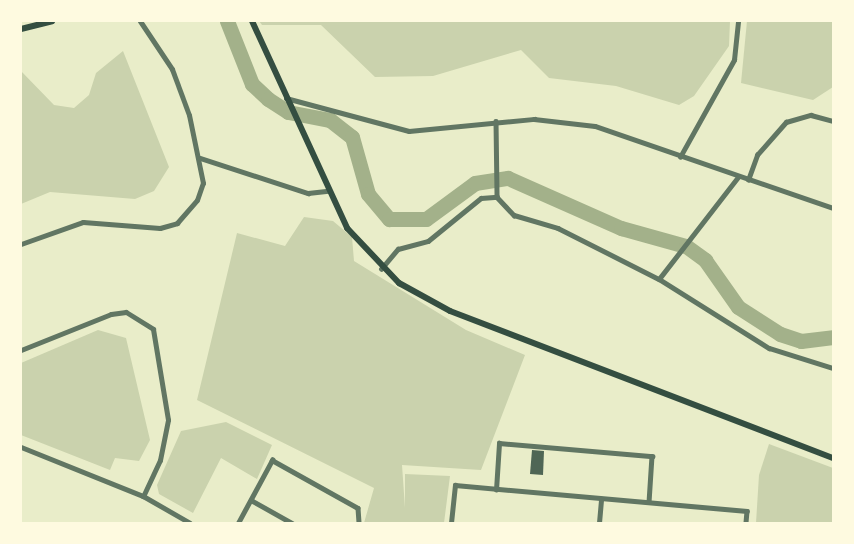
<!DOCTYPE html>
<html>
<head>
<meta charset="utf-8">
<style>
  body { margin:0 }
  #map { position:relative; width:854px; height:544px; overflow:hidden; background:#e9edc9; font-family:"Sofia Sans Condensed",sans-serif }
  div>[style] { position:absolute }
  [style*='--x'] { left:calc(var(--x)*1px); top:calc(var(--y)*1px); width:calc(var(--w)*1px); rotate:calc(var(--a)*1deg) }
  .green>* { inset:0; background:#cad2ad }
  .river>* { height:15px; margin:-7.5px; padding:0 7.5px; transform-origin:7.5px; border-radius:7.5px; background:#a3b18a }
  .building>* { inset:0; background:#4f6655 }
  .minor>* { height:4.5px; margin:-2.25px; padding:0 2.25px; transform-origin:2.25px; border-radius:2.25px; background:#617663 }
  .tertiary>* { height:5px; margin:-2.5px; padding:0 2.5px; transform-origin:2.5px; border-radius:2.5px; background:#617663 }
  .secondary>* { height:6px; margin:-3px; padding:0 3px; transform-origin:3px; border-radius:3px; background:#344e41 }
  span { translate:-50% -50%; white-space:nowrap; text-align:center; line-height:1.15; -webkit-text-stroke:5px #fefae0; paint-order:stroke }
  .frame { position:absolute; inset:0; border:22px solid #fefae0; pointer-events:none }
</style>
</head>
<body>
<div id="map">
  <div class="green">
    <div style="clip-path:polygon(259px 21px,730px 21px,729px 46px,694px 96px,679px 105px,616px 86px,549px 78px,521px 50px,433px 76px,375px 77px,321px 25px,262px 25px)"></div>
    <div style="clip-path:polygon(747px 21px,833px 21px,833px 87px,813px 100px,741px 83px)"></div>
    <div style="clip-path:polygon(123px 51px,169px 167px,154px 191px,135px 199px,50px 192px,21px 204px,21px 71px,54px 105px,74px 108px,89px 95px,96px 73px)"></div>
    <div style="clip-path:polygon(304px 217px,333px 221px,352px 237px,354px 261px,466px 330px,525px 355px,481px 470px,402px 465px,405px 508px,405px 474px,450px 476px,444px 523px,364px 523px,374px 488px,197px 400px,237px 233px,285px 246px)"></div>
    <div style="clip-path:polygon(98px 330px,126px 338px,150px 440px,139px 461px,115px 458px,110px 470px,21px 435px,21px 363px)"></div>
    <div style="clip-path:polygon(226px 422px,272px 445px,257px 479px,221px 458px,193px 513px,159px 494px,157px 485px,181px 431px)"></div>
    <div style="clip-path:polygon(769px 444px,833px 468px,833px 523px,756px 523px,759px 475px)"></div>
  </div>
  <div class="river">
    <div style="--x:227;--y:21;--w:68;--a:68.4"></div>
    <div style="--x:252;--y:84;--w:22;--a:43"></div>
    <div style="--x:268;--y:99;--w:24;--a:33"></div>
    <div style="--x:288;--y:112;--w:43;--a:10.8"></div>
    <div style="--x:330;--y:120;--w:28;--a:38"></div>
    <div style="--x:352;--y:137;--w:59;--a:74.3"></div>
    <div style="--x:368;--y:194;--w:33;--a:50"></div>
    <div style="--x:389;--y:219;--w:37;--a:0"></div>
    <div style="--x:426;--y:219;--w:61;--a:-36.3"></div>
    <div style="--x:475;--y:183;--w:33;--a:-9"></div>
    <div style="--x:508;--y:178;--w:124;--a:23.9"></div>
    <div style="--x:621;--y:228;--w:67;--a:15.5"></div>
    <div style="--x:686;--y:246;--w:24;--a:36"></div>
    <div style="--x:705;--y:260;--w:57;--a:54.9"></div>
    <div style="--x:738;--y:307;--w:50;--a:32.7"></div>
    <div style="--x:780;--y:334;--w:22;--a:18"></div>
    <div style="--x:801;--y:341;--w:32;--a:-7"></div>
  </div>
  <div class="building">
    <div style="clip-path:polygon(532px 450px,544px 451px,543px 475px,530px 474px)"></div>
  </div>
  <div class="minor">
    <div style="--x:286;--y:98;--w:127;--a:15"></div>
    <div style="--x:409;--y:131;--w:126;--a:-5.5"></div>
    <div style="--x:534;--y:119;--w:61;--a:6.5"></div>
    <div style="--x:595;--y:126;--w:252;--a:19"></div>
    <div style="--x:496;--y:121;--w:76;--a:89.2"></div>
    <div style="--x:497;--y:197;--w:25;--a:47"></div>
    <div style="--x:514;--y:215;--w:46;--a:16.5"></div>
    <div style="--x:558;--y:228;--w:113;--a:26.8"></div>
    <div style="--x:659;--y:279;--w:130;--a:32.1"></div>
    <div style="--x:769;--y:348;--w:67;--a:17.4"></div>
    <div style="--x:680;--y:157;--w:111;--a:-60.9"></div>
    <div style="--x:734;--y:60;--w:39;--a:-84"></div>
    <div style="--x:200;--y:158;--w:114;--a:18"></div>
    <div style="--x:308;--y:193;--w:20;--a:-6"></div>
    <div style="--x:748;--y:180;--w:27;--a:-70"></div>
    <div style="--x:757;--y:155;--w:44;--a:-48.7"></div>
    <div style="--x:786;--y:122;--w:26;--a:-16"></div>
    <div style="--x:811;--y:115;--w:23;--a:15"></div>
    <div style="--x:381;--y:269;--w:26;--a:-50"></div>
    <div style="--x:398;--y:249;--w:31;--a:-15"></div>
    <div style="--x:428;--y:241;--w:68;--a:-39.1"></div>
    <div style="--x:481;--y:198;--w:16;--a:-4"></div>
    <div style="--x:659;--y:279;--w:129;--a:-52.2"></div>
    <div style="--x:496;--y:490;--w:47;--a:-86.3"></div>
    <div style="--x:499;--y:443;--w:154;--a:4.9"></div>
    <div style="--x:652;--y:456;--w:46;--a:93.7"></div>
    <div style="--x:251;--y:500;--w:47;--a:29.3"></div>
    <div style="--x:238;--y:523;--w:72;--a:-61.6"></div>
    <div style="--x:272;--y:460;--w:98;--a:29.2"></div>
    <div style="--x:358;--y:508;--w:15;--a:86"></div>
    <div style="--x:451;--y:523;--w:38;--a:-84"></div>
    <div style="--x:455;--y:485;--w:293;--a:5.1"></div>
    <div style="--x:747;--y:511;--w:12;--a:95"></div>
    <div style="--x:599;--y:523;--w:24;--a:-85"></div>
  </div>
  <div class="tertiary">
    <div style="--x:21;--y:244;--w:66;--a:-19.5"></div>
    <div style="--x:83;--y:222;--w:77;--a:4.5"></div>
    <div style="--x:160;--y:228;--w:18;--a:-16"></div>
    <div style="--x:177;--y:223;--w:30;--a:-49"></div>
    <div style="--x:197;--y:200;--w:18;--a:-71"></div>
    <div style="--x:203;--y:183;--w:69;--a:-101.6"></div>
    <div style="--x:189;--y:115;--w:49;--a:-110.3"></div>
    <div style="--x:172;--y:69;--w:58;--a:-123.7"></div>
    <div style="--x:21;--y:350;--w:97;--a:-21.8"></div>
    <div style="--x:111;--y:314;--w:15;--a:-8"></div>
    <div style="--x:126;--y:312;--w:32;--a:32"></div>
    <div style="--x:153;--y:329;--w:92;--a:80.6"></div>
    <div style="--x:168;--y:420;--w:41;--a:101.3"></div>
    <div style="--x:160;--y:460;--w:40;--a:115"></div>
    <div style="--x:21;--y:447;--w:131;--a:21.9"></div>
    <div style="--x:143;--y:496;--w:54;--a:29.9"></div>
  </div>
  <div class="secondary">
    <div style="--x:252;--y:21;--w:228;--a:65.3"></div>
    <div style="--x:347;--y:228;--w:76;--a:46.6"></div>
    <div style="--x:399;--y:283;--w:58;--a:28.8"></div>
    <div style="--x:450;--y:311;--w:410;--a:21"></div>
    <div style="--x:21;--y:29;--w:32;--a:-14"></div>
  </div>
  <div class="frame"></div>
</div>
</body>
</html>
